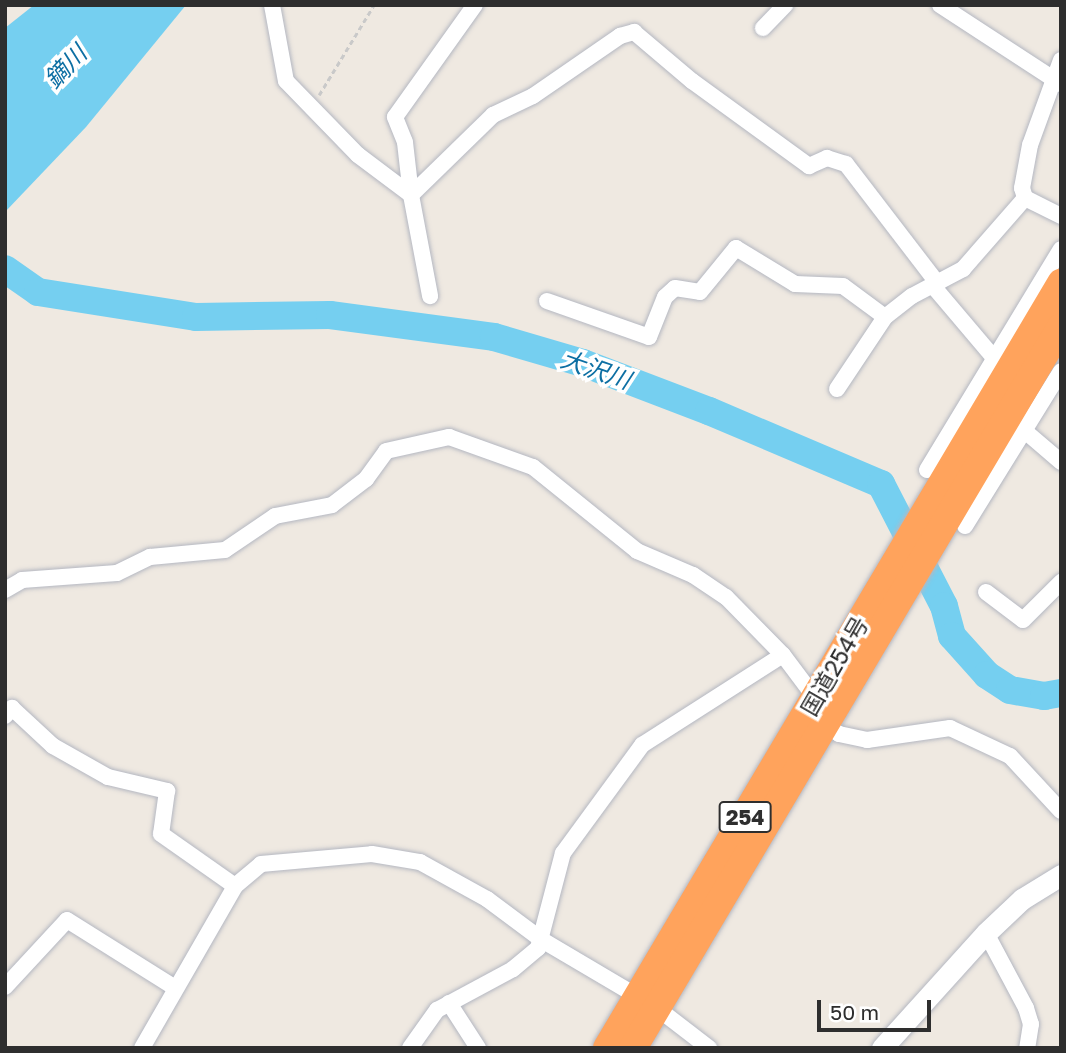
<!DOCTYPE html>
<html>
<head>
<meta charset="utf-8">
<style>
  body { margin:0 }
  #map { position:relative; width:1066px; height:1053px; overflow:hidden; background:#efe9e1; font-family:"Golos Text","Noto Sans JP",sans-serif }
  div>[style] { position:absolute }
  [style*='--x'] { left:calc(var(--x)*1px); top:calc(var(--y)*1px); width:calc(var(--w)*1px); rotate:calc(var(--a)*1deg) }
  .water>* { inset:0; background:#75cff0 }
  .river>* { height:28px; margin:-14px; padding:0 14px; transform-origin:14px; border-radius:14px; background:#75cff0 }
  .path>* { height:2.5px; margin-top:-1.25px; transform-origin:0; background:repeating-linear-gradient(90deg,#c9c9c9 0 5px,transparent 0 8.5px) }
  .roads { filter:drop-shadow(0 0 2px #b4b7c1) drop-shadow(0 0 2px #b4b7c1) }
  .street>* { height:16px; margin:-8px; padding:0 8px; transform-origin:8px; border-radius:8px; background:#fff }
  .secondary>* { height:21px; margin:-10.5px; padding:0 10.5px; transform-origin:10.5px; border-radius:10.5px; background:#fff }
  .highway>* { height:28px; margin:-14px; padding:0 14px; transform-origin:14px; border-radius:14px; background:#ffa35c }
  span { translate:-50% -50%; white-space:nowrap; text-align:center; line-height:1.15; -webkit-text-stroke:7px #fff; paint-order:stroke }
  .shield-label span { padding:2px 5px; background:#fff; border:2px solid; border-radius:5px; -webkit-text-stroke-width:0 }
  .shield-label { font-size:21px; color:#2e2e2e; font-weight:700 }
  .street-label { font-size:23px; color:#2e2e2e }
  .water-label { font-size:24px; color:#0d6fa3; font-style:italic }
  .frame { position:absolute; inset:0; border:7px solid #2e2e2e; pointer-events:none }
  .scale { position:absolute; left:817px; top:1000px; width:114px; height:32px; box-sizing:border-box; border:4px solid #2e2e2e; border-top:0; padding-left:9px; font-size:21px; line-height:24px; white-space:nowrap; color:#2e2e2e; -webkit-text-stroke:5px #fff; paint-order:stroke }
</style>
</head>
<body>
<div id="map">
  <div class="water">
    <div style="clip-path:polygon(34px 5px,186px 5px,86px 127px,5px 212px,5px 28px)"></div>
  </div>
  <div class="river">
    <div style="--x:5;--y:269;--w:40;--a:34.9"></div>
    <div style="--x:38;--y:292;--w:160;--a:9"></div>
    <div style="--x:196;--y:317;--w:134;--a:-0.9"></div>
    <div style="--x:330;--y:315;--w:165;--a:7.6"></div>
    <div style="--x:494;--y:337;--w:93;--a:16.3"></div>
    <div style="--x:583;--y:363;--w:135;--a:20.9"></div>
    <div style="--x:709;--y:411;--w:187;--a:23"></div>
    <div style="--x:881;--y:484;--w:137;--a:62.7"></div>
    <div style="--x:944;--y:606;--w:31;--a:75"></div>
    <div style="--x:952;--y:636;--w:52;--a:48.1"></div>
    <div style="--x:987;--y:675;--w:27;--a:33"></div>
    <div style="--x:1010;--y:690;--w:35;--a:10"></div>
    <div style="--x:1044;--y:696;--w:17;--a:-10"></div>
  </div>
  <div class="path">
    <div style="--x:319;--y:95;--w:105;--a:-58.6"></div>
  </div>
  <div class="roads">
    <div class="street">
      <div style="--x:272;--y:5;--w:77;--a:79.6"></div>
      <div style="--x:286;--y:81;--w:103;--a:45.8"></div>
      <div style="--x:358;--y:155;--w:66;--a:37"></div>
      <div style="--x:411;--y:195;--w:103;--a:79.3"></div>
      <div style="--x:940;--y:5;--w:145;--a:33.1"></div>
      <div style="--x:763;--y:28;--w:32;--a:-46"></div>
      <div style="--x:1061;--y:60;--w:90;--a:110"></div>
      <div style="--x:1030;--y:145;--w:44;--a:100.5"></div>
      <div style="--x:1022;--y:188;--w:10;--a:73"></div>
      <div style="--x:1025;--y:198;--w:40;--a:26.6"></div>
      <div style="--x:411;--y:195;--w:115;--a:-44.3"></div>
      <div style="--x:493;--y:115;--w:44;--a:-25.4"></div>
      <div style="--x:533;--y:96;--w:106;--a:-34.6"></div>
      <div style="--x:620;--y:36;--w:15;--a:-16"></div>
      <div style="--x:634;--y:32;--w:76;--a:40.2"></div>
      <div style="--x:692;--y:81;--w:145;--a:36"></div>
      <div style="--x:809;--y:166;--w:20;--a:-24"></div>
      <div style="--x:827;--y:158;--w:20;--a:18"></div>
      <div style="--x:846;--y:164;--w:151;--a:52.5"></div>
      <div style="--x:411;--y:195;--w:53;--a:-96.5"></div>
      <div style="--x:405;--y:142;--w:27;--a:-112"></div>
      <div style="--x:395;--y:117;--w:138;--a:-54.5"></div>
      <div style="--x:933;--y:286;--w:96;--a:49.7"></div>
      <div style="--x:547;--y:301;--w:108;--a:19.4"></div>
      <div style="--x:649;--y:337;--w:43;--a:-68.2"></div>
      <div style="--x:665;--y:297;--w:13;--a:-42"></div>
      <div style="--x:675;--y:288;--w:25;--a:9"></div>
      <div style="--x:700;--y:292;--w:57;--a:-50.7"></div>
      <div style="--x:736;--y:248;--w:69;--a:31.4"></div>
      <div style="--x:795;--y:284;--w:48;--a:2.4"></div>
      <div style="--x:843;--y:286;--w:52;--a:36.4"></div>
      <div style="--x:837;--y:389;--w:87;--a:-56.3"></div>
      <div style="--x:885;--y:317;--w:34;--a:-38"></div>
      <div style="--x:912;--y:296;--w:58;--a:-27.9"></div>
      <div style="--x:963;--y:269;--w:94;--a:-48.9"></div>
      <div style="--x:1026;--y:432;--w:46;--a:40.6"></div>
      <div style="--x:927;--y:470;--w:258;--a:-58.8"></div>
      <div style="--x:965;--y:526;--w:182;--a:-58.2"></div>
      <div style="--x:5;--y:590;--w:20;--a:-30"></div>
      <div style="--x:22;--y:580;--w:95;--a:-4.2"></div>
      <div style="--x:117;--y:573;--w:37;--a:-26"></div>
      <div style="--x:150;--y:557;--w:75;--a:-5.3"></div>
      <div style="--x:225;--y:550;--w:60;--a:-34.2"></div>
      <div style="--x:275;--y:516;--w:58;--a:-10.9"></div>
      <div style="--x:332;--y:505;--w:43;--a:-37.4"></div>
      <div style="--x:366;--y:479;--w:34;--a:-54"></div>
      <div style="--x:386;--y:451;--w:65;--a:-12.5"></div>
      <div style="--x:449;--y:437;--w:89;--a:19.7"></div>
      <div style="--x:533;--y:467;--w:134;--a:38.9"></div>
      <div style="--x:637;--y:551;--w:61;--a:23.2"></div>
      <div style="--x:693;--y:575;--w:40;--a:34"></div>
      <div style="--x:726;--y:597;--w:81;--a:45.5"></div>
      <div style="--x:783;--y:655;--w:55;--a:53.1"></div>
      <div style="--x:986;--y:592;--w:46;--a:37.1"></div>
      <div style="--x:1023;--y:620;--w:54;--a:-45"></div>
      <div style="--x:5;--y:716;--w:11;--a:-49"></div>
      <div style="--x:12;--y:708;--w:56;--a:42.8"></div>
      <div style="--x:53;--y:746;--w:63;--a:29.4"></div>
      <div style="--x:108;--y:777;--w:61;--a:13.3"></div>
      <div style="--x:167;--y:791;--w:43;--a:97.9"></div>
      <div style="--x:161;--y:834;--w:90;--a:35.1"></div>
      <div style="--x:823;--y:724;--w:19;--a:32"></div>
      <div style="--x:839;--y:734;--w:29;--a:12"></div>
      <div style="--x:867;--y:740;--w:84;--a:-8.2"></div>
      <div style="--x:950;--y:728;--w:66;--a:25"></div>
      <div style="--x:1010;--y:756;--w:75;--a:47.2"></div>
      <div style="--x:986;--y:933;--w:85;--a:61.9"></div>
      <div style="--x:1026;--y:1008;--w:17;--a:73"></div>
      <div style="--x:1031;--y:1024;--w:24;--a:99"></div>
      <div style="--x:5;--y:987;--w:91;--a:-47.2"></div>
      <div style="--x:67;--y:920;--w:126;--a:32.1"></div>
      <div style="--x:449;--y:1003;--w:54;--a:57.2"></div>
      <div style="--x:142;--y:1048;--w:187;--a:-60.1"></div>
      <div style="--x:235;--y:886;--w:34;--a:-40"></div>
      <div style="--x:261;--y:864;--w:111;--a:-5.1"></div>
      <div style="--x:372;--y:854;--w:49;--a:9.5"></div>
      <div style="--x:420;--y:862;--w:77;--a:28.9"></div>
      <div style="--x:487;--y:899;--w:69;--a:36.7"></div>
      <div style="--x:542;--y:940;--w:134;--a:30.6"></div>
      <div style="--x:657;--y:1008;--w:66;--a:37.6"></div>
      <div style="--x:410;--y:1048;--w:47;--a:-54.6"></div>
      <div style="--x:437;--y:1010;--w:86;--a:-28.3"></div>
      <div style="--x:513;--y:969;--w:33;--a:-40"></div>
      <div style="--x:538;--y:948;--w:98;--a:-75.3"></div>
      <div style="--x:563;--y:853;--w:134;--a:-53.8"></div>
      <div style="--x:642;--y:745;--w:167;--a:-32.6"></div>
    </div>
    <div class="secondary">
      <div style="--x:882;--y:1048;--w:155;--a:-47.9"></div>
      <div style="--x:986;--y:933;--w:50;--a:-43.4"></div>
      <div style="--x:1022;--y:899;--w:46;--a:-31.6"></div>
    </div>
    <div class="highway">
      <div style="--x:607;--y:1048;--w:890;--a:-59.31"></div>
      <div style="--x:633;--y:1048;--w:838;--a:-59.31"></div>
    </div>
  </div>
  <div class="shield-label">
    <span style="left:745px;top:817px">254</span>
  </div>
  <div class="street-label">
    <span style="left:834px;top:666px;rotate:-60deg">国道254号</span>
  </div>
  <div class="water-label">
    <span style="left:65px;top:66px;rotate:-46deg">鏑川</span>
    <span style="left:596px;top:369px;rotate:19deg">大沢川</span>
  </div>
  <div class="frame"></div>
  <div class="scale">50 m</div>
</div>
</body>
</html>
